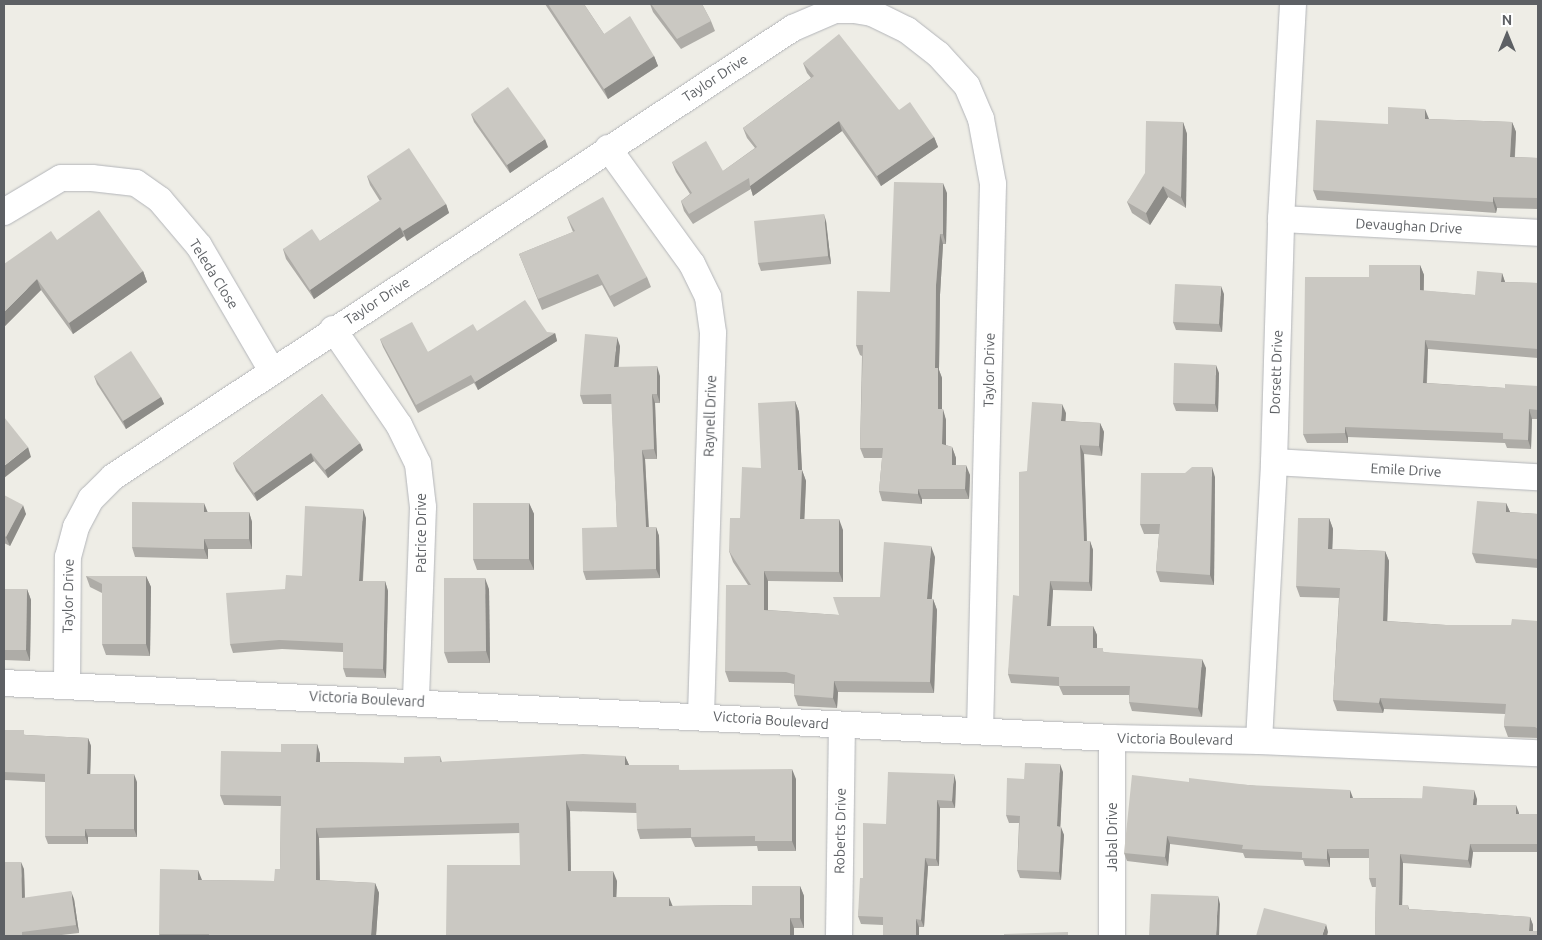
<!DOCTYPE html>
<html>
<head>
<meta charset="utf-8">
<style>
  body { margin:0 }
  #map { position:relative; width:1542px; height:940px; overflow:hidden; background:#eeede6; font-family:Ubuntu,sans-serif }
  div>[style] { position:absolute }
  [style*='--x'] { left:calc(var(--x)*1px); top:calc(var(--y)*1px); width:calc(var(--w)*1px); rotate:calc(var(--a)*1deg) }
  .roads { filter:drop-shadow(0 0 1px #b3b5b9) drop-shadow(0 0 1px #b3b5b9) }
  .street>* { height:26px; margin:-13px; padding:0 13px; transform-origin:13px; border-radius:13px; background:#fff }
  .wall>* { inset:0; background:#aeaca7 }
  .shaded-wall>* { inset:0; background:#8d8c88 }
  .building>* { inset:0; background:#cac8c2 }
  span { translate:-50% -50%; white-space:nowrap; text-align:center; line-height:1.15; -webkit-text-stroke:4.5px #fff; paint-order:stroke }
  .street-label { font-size:14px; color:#5d6064 }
  .frame { position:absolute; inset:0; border:5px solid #5d6064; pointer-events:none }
  .north { position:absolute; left:1482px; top:10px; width:50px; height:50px; -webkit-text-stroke:4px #fff; paint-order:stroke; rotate:0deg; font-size:14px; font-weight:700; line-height:20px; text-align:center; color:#5d6064 }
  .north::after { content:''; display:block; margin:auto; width:18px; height:22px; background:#5d6064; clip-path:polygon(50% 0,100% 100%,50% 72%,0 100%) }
</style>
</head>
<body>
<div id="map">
  <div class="roads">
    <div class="street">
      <div style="--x:608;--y:148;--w:143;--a:54.1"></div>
      <div style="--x:692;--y:264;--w:37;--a:64"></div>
      <div style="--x:708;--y:297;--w:36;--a:82"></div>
      <div style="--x:713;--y:333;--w:382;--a:91.8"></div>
      <div style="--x:4;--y:212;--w:66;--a:-30.8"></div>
      <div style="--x:61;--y:178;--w:31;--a:0"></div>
      <div style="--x:92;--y:178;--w:44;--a:6.5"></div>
      <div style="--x:136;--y:183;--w:29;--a:35"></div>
      <div style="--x:160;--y:200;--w:60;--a:49.7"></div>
      <div style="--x:199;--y:246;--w:145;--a:59.7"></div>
      <div style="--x:1281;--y:219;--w:257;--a:3.1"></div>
      <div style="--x:333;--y:329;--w:116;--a:55.5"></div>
      <div style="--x:399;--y:425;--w:43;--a:64"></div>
      <div style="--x:418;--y:464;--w:43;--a:83.4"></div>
      <div style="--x:423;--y:507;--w:194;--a:92.1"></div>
      <div style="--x:1274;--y:462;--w:264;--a:3.3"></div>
      <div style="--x:4;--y:683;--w:1109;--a:2.84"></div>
      <div style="--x:1112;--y:738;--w:147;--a:1.2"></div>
      <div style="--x:1259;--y:741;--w:279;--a:2.5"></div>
      <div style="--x:67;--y:686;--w:129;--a:-89.6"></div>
      <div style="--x:68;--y:557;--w:31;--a:-75"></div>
      <div style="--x:76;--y:527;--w:32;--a:-62"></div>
      <div style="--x:91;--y:499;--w:31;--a:-45"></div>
      <div style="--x:113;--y:477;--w:815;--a:-33.44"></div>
      <div style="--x:793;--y:28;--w:46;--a:-23.2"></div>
      <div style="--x:835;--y:10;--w:19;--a:0"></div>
      <div style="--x:854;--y:10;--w:18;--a:9"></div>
      <div style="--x:872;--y:13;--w:39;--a:26"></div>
      <div style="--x:907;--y:30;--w:39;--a:38"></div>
      <div style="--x:938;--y:54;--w:43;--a:47.8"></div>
      <div style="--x:967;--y:86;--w:36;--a:67"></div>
      <div style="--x:981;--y:119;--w:66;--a:79.5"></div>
      <div style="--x:993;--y:184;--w:546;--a:91.36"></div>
      <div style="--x:1112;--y:738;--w:198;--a:90"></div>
      <div style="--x:1259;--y:741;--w:279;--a:-86.9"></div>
      <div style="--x:1274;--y:462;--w:243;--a:-88.3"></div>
      <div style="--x:1281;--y:219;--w:215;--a:-86.8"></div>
      <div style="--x:839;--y:936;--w:211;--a:-89.2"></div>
    </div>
  </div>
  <div class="wall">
    <div style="clip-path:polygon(545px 4px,584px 4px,604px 34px,654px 56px,658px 66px,608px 99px)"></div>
    <div style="clip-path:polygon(650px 4px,702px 4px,711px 21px,715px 31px,681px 49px,653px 12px)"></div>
    <div style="clip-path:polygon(803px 63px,899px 110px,934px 137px,938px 147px,881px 186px,842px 131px,753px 196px,751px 189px,693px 224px,684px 211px,681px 201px,690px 194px,676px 172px,672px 162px,723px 171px,755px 148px,747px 138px,743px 128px,811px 78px,807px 73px)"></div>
    <div style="clip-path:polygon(471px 114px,548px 147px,510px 173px,474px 122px)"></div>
    <div style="clip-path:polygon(1429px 119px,1512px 122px,1516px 132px,1515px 157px,1538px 158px,1538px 209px,1497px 208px,1496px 213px,1317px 200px,1313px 190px,1388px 124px)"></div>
    <div style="clip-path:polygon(1183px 122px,1187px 134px,1186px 208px,1168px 197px,1150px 225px,1132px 213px,1127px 202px)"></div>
    <div style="clip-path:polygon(367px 176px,446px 204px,449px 213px,407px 241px,404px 236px,314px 299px,286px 259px,283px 249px,320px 241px,380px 201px,370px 185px)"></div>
    <div style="clip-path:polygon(947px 193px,946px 244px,943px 244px,940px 295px,939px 370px,942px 378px,942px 409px,946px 420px,946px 445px,952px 447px,956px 458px,956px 465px,970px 475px,969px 499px,922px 499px,922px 504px,882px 501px,879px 491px,882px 458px,864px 458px,860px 448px,862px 356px,860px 355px,856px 345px,890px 292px)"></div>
    <div style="clip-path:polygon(567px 217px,647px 277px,651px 287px,614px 307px,602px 285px,542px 310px,519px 254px,573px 232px)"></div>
    <div style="clip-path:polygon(826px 221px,831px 264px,761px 271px,758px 263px)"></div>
    <div style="clip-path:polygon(57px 240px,143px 271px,147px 282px,73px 334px,41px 290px,4px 327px)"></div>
    <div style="clip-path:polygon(1420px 265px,1424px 275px,1424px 291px,1475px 295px,1502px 273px,1505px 282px,1538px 283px,1538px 358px,1428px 349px,1427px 383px,1505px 388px,1538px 386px,1538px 419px,1532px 419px,1531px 449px,1507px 448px,1505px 443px,1348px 437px,1348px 443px,1307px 443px,1303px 434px,1369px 277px)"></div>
    <div style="clip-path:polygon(1224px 294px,1222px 332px,1176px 330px,1173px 322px)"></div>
    <div style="clip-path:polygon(477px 331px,555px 333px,557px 341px,478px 390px,474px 383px,418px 413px,383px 347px,380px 339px,428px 352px)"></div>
    <div style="clip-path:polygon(620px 346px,618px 367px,660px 376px,660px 403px,655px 403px,657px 459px,645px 459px,649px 527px,656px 527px,659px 536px,660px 578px,586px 580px,583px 571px,617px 527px,612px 404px,583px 404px,580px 395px)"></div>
    <div style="clip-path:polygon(1219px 373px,1218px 412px,1176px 411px,1173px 403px)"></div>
    <div style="clip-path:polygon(94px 376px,161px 397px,164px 404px,126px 429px,97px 384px)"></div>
    <div style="clip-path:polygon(322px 394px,363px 450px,328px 478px,314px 461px,257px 501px,236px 471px,233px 463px)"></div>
    <div style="clip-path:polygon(795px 401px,799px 412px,802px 470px,806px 481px,804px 519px,843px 530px,843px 582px,768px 581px,768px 610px,839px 615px,880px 597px,935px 557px,931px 599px,933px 599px,937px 610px,934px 693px,838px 692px,837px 708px,798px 706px,794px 695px,794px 684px,790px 683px,729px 682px,725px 671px,748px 585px,733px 562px,729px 551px,761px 468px)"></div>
    <div style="clip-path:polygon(1066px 413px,1065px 421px,1100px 423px,1104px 432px,1102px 456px,1084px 454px,1087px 541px,1090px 541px,1093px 550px,1092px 591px,1053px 590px,1051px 626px,1093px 626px,1097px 635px,1097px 648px,1104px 652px,1206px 668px,1202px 717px,1132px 711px,1129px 702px,1129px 695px,1063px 695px,1059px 686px,1011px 683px,1008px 674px,1019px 596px,1027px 471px)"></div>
    <div style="clip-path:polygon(1185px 473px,1215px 477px,1214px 585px,1160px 582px,1156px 571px,1159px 534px,1144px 534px,1140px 524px)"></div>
    <div style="clip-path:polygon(4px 495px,26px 514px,10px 546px,4px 543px)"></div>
    <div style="clip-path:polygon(529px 503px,534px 514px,534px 570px,477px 570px,473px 559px)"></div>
    <div style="clip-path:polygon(1506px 503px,1510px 512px,1538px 514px,1538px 568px,1476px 563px,1472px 553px)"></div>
    <div style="clip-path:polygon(208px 512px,249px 512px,252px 522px,252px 549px,208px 549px,208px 559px,135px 557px,132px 547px)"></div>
    <div style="clip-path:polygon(366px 518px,363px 581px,385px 581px,388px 591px,386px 678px,346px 677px,343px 668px,343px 652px,282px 649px,233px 653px,230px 644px,285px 589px,302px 576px)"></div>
    <div style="clip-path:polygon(1329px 518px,1333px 529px,1332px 549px,1385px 551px,1389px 561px,1387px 621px,1446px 625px,1511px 625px,1538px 621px,1538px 738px,1508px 737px,1504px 726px,1505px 714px,1384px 709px,1383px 713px,1337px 711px,1333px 700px,1339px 598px,1300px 597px,1296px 586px)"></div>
    <div style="clip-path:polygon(86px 576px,146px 576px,151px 587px,150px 656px,106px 655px,102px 644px,102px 593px,90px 587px)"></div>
    <div style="clip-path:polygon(4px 584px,5px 589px,27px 589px,31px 600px,30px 661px,4px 660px)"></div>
    <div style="clip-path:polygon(489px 589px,490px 663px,448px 663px,444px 652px)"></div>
    <div style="clip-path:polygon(4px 730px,26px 735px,88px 738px,91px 746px,90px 774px,137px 782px,137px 837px,88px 837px,88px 844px,48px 844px,45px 836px,45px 782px,4px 780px)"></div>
    <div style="clip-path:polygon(317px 744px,320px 754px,320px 762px,404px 763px,440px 756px,442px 762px,625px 756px,629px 765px,681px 770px,796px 779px,796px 851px,758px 851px,757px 846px,695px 847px,691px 838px,640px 839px,637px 829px,637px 813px,570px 811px,571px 871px,617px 881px,616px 897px,672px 906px,752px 905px,800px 886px,804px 896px,804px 928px,794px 928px,794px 936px,446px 936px,520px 865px,520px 833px,319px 838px,320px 880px,375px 883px,379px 893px,376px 936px,160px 936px,159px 934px,202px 880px,274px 881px,280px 869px,281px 806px,224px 805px,220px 795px,281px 752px)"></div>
    <div style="clip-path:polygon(1063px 772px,1060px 827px,1064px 835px,1061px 880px,1020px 878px,1017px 870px,1019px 823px,1009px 823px,1006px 815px,1024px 779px)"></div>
    <div style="clip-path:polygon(956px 782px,955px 808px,940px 808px,939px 866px,928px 866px,924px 927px,919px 927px,919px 936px,883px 936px,883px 925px,861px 924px,858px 916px,863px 878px,886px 824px)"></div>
    <div style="clip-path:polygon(1189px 782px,1248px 785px,1353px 798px,1477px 799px,1476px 805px,1519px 813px,1519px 814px,1538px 814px,1538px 852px,1473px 852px,1471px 868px,1403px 863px,1402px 905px,1408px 905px,1409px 909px,1530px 917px,1533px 925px,1533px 931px,1375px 936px,1376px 887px,1372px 887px,1369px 878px,1369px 858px,1330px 858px,1330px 867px,1305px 866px,1303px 860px,1245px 858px,1243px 853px,1170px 844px,1168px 866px,1127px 861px,1124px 853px)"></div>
    <div style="clip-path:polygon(24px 869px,25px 898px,74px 899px,79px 933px,53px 936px,4px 936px)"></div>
  </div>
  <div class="shaded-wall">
    <div style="clip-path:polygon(654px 56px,658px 66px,608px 99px,604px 89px)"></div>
    <div style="clip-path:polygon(1425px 109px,1429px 119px,1425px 119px)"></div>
    <div style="clip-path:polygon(839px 121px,842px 131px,753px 196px,750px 186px)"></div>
    <div style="clip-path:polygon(1183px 122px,1187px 134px,1186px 208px,1181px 197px)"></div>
    <div style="clip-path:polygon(1512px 122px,1516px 132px,1514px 167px,1510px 157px)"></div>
    <div style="clip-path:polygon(934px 137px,938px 147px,881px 186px,877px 176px)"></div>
    <div style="clip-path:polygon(545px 139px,548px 147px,510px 173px,507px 165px)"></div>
    <div style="clip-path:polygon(943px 183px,947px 193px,946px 244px,943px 234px)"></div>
    <div style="clip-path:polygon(1163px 186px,1168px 197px,1150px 225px,1146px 213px)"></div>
    <div style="clip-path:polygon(1493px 197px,1497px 208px,1496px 213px,1493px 202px)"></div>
    <div style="clip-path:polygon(446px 204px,449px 213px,407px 241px,403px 231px)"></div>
    <div style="clip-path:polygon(824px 214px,826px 221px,831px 264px,828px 256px)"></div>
    <div style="clip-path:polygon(400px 227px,404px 236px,314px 299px,310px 290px)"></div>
    <div style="clip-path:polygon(940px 234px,943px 244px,940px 295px,939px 370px,942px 378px,942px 419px,938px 409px,935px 368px,936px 285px)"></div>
    <div style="clip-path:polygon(1420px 265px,1424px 275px,1423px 300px,1420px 290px)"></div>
    <div style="clip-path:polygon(143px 271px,147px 282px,73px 334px,69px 323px)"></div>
    <div style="clip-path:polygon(1502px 273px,1505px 282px,1501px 282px)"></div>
    <div style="clip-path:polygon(37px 279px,41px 290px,4px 327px,4px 312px)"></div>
    <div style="clip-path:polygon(1221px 286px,1224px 294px,1222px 332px,1219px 324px)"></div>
    <div style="clip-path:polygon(555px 333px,557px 341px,478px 390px,475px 382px)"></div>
    <div style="clip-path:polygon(617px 337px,620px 346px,618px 376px,614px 367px)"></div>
    <div style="clip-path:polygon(1425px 340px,1428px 349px,1426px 392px,1423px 383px)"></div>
    <div style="clip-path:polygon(1216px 365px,1219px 373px,1218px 412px,1215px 404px)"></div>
    <div style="clip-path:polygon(657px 366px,660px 376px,660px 403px,657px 394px)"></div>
    <div style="clip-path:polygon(652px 394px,655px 403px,657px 459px,654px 449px)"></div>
    <div style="clip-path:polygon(161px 397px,164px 404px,126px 429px,123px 421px)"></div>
    <div style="clip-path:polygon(795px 401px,799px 412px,802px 471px,802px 470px,806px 481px,804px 529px,800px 519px)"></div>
    <div style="clip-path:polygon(1062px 404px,1066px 413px,1065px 430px,1061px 421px)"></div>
    <div style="clip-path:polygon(943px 409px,946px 420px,946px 454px,942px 444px)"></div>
    <div style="clip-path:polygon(1529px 409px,1532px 419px,1531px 449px,1528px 440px)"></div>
    <div style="clip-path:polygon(1100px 423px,1104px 432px,1102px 456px,1099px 446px)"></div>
    <div style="clip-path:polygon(1345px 427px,1348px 437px,1348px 443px,1345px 433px)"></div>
    <div style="clip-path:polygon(360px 443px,363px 450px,328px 478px,325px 470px)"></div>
    <div style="clip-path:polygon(1080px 445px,1084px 454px,1087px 550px,1084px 541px)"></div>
    <div style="clip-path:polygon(28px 447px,31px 457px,4px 478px,4px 466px)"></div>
    <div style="clip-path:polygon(952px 447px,956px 458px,956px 475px,952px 465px)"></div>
    <div style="clip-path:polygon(642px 450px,645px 459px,649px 536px,646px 527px)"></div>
    <div style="clip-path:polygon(311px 453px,314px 461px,257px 501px,254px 493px)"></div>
    <div style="clip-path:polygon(966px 465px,970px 475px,969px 499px,965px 489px)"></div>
    <div style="clip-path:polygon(1212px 467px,1215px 477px,1214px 585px,1210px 575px)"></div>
    <div style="clip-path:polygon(918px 489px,922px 499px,922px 504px,918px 494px)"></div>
    <div style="clip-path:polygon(204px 503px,208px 513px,204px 512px)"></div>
    <div style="clip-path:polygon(529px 503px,534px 514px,534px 570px,529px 559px)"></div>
    <div style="clip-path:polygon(1506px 503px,1510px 512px,1506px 512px)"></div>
    <div style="clip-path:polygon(23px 505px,26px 514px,10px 546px,6px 537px)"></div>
    <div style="clip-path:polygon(363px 509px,366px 518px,362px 590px,359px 581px)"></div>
    <div style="clip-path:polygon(249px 512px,252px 522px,252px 549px,249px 539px)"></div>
    <div style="clip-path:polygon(1329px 518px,1333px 529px,1332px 559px,1328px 549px)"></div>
    <div style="clip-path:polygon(839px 519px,843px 530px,843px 582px,839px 572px)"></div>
    <div style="clip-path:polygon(656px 527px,659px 536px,660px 578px,656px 569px)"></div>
    <div style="clip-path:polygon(204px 539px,208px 549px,208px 559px,204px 549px)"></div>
    <div style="clip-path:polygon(1090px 541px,1093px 550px,1092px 591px,1089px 582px)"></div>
    <div style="clip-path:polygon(931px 546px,935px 557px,931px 610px,927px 599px)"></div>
    <div style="clip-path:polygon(1385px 551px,1389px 561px,1387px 631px,1383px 621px)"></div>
    <div style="clip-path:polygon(764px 571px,768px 581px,768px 621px,764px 610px)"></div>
    <div style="clip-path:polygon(146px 576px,151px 587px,150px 656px,146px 644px)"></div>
    <div style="clip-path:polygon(485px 578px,489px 589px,490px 663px,486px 651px)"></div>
    <div style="clip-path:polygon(385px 581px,388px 591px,386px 678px,383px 669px)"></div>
    <div style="clip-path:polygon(1050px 581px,1053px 590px,1050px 635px,1047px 626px)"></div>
    <div style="clip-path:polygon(27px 589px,31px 600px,30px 661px,26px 650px)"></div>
    <div style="clip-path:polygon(933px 599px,937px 610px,934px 693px,930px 682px)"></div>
    <div style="clip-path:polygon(1093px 626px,1097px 635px,1097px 658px,1093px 648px)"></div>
    <div style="clip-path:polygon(1202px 659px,1206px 668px,1202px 717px,1198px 708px)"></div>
    <div style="clip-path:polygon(834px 681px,838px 692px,837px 708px,833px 698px)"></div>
    <div style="clip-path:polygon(1380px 698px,1384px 709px,1383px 713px,1379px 703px)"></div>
    <div style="clip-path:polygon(88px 738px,91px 746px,90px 782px,87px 774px)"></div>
    <div style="clip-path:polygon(317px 744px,320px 754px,320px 772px,316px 762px)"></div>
    <div style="clip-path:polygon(625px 756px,629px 765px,625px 765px)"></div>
    <div style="clip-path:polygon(1060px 764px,1063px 772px,1060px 834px,1057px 826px)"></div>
    <div style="clip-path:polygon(792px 769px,796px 779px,796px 851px,792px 841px)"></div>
    <div style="clip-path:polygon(134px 774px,137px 782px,137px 837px,134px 829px)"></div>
    <div style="clip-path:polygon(954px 774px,956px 782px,955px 808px,952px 801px)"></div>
    <div style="clip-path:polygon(1350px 790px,1353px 798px,1350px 798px)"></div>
    <div style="clip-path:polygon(1474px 790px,1477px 799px,1476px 813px,1473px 805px)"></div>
    <div style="clip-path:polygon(937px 800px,940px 808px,939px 866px,936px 859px)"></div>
    <div style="clip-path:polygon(566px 801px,570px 811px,571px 881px,568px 871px)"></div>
    <div style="clip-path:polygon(1516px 805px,1519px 813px,1519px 823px,1516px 814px)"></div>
    <div style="clip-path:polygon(1061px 827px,1064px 835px,1061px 880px,1059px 872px)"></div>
    <div style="clip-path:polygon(316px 828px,319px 838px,320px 889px,316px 880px)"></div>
    <div style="clip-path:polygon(85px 829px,88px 837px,88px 844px,85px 836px)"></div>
    <div style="clip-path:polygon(1167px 836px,1170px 844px,1168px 866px,1165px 857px)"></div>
    <div style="clip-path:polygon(1470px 844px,1473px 852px,1471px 868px,1468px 860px)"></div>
    <div style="clip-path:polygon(1327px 849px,1330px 858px,1330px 867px,1327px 859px)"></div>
    <div style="clip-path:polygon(1400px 854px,1403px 863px,1402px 913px,1399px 905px)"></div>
    <div style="clip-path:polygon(925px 858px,928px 866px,924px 927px,921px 920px)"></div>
    <div style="clip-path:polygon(21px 862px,24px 869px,25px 906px,22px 898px)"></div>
    <div style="clip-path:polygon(198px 870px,202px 880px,198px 880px)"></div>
    <div style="clip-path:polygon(613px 871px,617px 881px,616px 907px,613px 897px)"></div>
    <div style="clip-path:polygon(375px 883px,379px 893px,376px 936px,371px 936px)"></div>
    <div style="clip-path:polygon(800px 886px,804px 896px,804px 928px,800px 918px)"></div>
    <div style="clip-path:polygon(71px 891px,74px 899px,79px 933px,76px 925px)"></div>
    <div style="clip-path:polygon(1218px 896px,1220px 904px,1219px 936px,1216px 936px)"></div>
    <div style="clip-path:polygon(669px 897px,673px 907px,669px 906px)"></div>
    <div style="clip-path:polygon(1530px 917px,1533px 925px,1533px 936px,1529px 931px)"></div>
    <div style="clip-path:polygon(790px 918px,794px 928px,794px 936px,790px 936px)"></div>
    <div style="clip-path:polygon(916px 919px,919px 927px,919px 936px,916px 936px)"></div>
    <div style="clip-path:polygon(1326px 924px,1328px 932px,1327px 936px,1322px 936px)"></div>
  </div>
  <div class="building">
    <div style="clip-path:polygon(548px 4px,584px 4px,604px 34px,630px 16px,654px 56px,604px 89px)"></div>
    <div style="clip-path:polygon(651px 4px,702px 4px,711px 21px,677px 39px)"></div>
    <div style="clip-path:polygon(839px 34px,899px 110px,910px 102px,934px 137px,877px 176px,839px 121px,750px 186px,749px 178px,689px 214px,681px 201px,692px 193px,672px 162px,706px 141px,723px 171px,757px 147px,743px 128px,814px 76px,803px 63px)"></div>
    <div style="clip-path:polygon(508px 87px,545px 139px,507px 165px,471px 114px)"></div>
    <div style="clip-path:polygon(1388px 107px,1425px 109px,1425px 119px,1512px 122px,1510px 157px,1538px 158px,1538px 198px,1493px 197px,1493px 202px,1313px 190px,1316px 120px,1388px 124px)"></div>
    <div style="clip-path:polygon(1146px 121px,1183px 122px,1181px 197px,1163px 186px,1146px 213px,1127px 202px,1145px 173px)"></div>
    <div style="clip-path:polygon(409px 148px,446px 204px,403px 231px,400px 227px,310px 290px,283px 249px,312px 229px,320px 241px,382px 199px,367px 176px)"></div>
    <div style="clip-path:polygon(894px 182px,943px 183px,943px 234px,940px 234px,936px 285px,935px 368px,938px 368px,938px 409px,943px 409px,942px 444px,952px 447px,952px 465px,966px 465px,965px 489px,918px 489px,918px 494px,879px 491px,883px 448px,860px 448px,863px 345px,856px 345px,857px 291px,890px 292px)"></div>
    <div style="clip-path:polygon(603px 197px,647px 277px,610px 296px,598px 274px,538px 299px,519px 254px,575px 231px,567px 217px)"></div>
    <div style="clip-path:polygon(99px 210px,143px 271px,69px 323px,37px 279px,4px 312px,4px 264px,51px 231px,57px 240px)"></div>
    <div style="clip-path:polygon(824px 214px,828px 256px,758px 263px,754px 221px)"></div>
    <div style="clip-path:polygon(1369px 265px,1420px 265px,1420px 290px,1475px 295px,1477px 271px,1502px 273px,1501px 282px,1538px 283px,1538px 349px,1425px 340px,1423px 383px,1505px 388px,1505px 384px,1538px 386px,1538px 410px,1529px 409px,1528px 440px,1503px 439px,1503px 433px,1345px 427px,1345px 433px,1303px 434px,1305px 277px,1369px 277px)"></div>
    <div style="clip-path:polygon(1175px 284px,1221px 286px,1219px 324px,1173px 322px)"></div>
    <div style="clip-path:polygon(525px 300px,547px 332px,555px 333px,475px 382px,471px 375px,416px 405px,380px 339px,412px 322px,428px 352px,473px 324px,477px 331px)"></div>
    <div style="clip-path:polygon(585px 334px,617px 337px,614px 367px,657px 366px,657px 394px,652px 394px,654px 449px,642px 450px,646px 527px,656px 527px,656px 569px,583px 571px,582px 528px,617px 527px,611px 394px,580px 395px)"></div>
    <div style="clip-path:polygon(131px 351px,161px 397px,123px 421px,94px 376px)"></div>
    <div style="clip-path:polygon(1174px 363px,1216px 365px,1215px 404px,1173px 403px)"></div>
    <div style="clip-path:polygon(322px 394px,360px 443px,325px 470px,311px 453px,254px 493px,233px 463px)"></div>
    <div style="clip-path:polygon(795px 401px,798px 470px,802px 470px,800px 519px,839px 519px,839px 572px,764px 571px,764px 610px,839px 615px,833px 597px,880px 597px,884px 542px,931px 546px,927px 599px,933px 599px,930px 682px,834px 681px,833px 698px,794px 695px,795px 675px,786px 672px,725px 671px,726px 585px,751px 585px,729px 551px,730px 518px,740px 518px,742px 467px,761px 468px,758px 403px)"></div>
    <div style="clip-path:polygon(1032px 402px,1062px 404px,1061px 421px,1100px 423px,1099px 446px,1080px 445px,1084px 541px,1090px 541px,1089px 582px,1050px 581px,1047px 626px,1093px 626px,1093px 648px,1103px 648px,1103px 652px,1202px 659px,1198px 708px,1129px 702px,1130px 686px,1059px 686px,1059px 677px,1008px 674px,1013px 595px,1019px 596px,1019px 472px,1027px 471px)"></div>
    <div style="clip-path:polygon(4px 417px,28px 447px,4px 466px)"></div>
    <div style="clip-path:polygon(1192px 467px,1212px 467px,1210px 575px,1156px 571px,1160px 524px,1140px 524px,1141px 473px,1185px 473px)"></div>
    <div style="clip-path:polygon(4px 495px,23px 505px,6px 537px,4px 535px)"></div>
    <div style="clip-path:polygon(1477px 501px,1506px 503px,1506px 512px,1538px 514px,1538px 559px,1472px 553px)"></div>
    <div style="clip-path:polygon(132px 502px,204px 503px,204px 512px,249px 512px,249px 539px,204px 539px,204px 549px,132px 547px)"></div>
    <div style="clip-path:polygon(473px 503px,529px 503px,529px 559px,473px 559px)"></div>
    <div style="clip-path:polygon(305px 506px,363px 509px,359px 581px,385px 581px,383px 669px,343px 668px,343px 643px,279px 640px,230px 644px,226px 593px,285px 589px,286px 575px,302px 576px)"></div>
    <div style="clip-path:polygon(1298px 518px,1329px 518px,1328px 549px,1385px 551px,1383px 621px,1446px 625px,1511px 625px,1512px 619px,1538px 621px,1538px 729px,1535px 727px,1504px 726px,1506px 704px,1380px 698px,1379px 703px,1333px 700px,1340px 588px,1296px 586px)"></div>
    <div style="clip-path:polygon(86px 576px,146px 576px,146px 644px,102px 644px,102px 584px)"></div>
    <div style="clip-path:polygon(444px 578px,485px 578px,486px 651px,444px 652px)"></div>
    <div style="clip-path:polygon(4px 589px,27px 589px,26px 650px,4px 650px)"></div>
    <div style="clip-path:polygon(4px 730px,24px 730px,24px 735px,88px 738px,87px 774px,134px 774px,134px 829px,85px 829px,85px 836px,45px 836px,45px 774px,4px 772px)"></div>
    <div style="clip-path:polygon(281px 744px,317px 744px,316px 762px,404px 763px,404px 757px,440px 756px,440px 762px,583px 754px,625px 756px,625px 765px,679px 765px,679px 770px,792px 769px,792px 841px,755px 841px,755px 836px,691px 837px,691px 828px,637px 829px,636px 803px,566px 801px,568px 871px,613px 871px,613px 897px,669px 897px,669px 906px,752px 905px,752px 886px,800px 886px,800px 918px,790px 918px,790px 936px,446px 936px,447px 865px,520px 865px,519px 823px,316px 828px,316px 880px,375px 883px,371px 936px,209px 936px,209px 934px,159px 934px,160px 869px,198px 870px,198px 880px,274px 881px,275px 869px,280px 869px,281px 796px,220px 795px,221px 751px,281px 752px)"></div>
    <div style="clip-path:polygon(1025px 763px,1060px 764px,1057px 826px,1061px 827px,1059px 872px,1017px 870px,1020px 816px,1006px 815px,1007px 778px,1024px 779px)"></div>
    <div style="clip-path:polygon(888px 772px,954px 774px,952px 801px,937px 800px,936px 859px,925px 858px,921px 920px,916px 919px,916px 936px,883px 936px,883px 917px,858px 916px,860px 878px,863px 878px,863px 823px,886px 824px)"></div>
    <div style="clip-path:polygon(1132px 775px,1189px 782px,1189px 778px,1248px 785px,1350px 790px,1350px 798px,1422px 799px,1423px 786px,1474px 790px,1473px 805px,1516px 805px,1516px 814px,1538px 814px,1538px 844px,1470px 844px,1468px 860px,1400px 854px,1399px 905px,1408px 905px,1408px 909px,1530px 917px,1529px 931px,1538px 931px,1538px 936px,1375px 936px,1376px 878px,1369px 878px,1369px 849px,1327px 849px,1327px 859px,1302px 858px,1302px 852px,1242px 849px,1243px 845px,1167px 836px,1165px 857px,1124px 853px)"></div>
    <div style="clip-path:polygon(4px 862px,21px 862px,22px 898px,71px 891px,76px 925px,22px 932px,22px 936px,4px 936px)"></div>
    <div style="clip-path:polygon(1151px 894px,1218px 896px,1216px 936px,1149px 936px)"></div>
    <div style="clip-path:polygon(1264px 908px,1326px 924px,1322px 936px,1256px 936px)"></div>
    <div style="clip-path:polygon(1068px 932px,1068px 936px,1004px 936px,1004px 934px)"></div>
  </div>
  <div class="street-label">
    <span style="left:715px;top:78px;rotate:-33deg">Taylor Drive</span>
    <span style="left:1409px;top:226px;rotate:3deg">Devaughan Drive</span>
    <span style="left:214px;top:274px;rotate:58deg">Teleda Close</span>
    <span style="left:377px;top:301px;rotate:-33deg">Taylor Drive</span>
    <span style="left:989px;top:370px;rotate:-89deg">Taylor Drive</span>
    <span style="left:1276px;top:372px;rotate:-88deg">Dorsett Drive</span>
    <span style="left:710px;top:416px;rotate:-88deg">Raynell Drive</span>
    <span style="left:1406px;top:470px;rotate:3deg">Emile Drive</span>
    <span style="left:421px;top:533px;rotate:-90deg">Patrice Drive</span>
    <span style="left:68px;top:596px;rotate:-89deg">Taylor Drive</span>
    <span style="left:367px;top:699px;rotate:3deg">Victoria Boulevard</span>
    <span style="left:771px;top:720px;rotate:4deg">Victoria Boulevard</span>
    <span style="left:1175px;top:739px;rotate:1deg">Victoria Boulevard</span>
    <span style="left:840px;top:831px;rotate:-89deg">Roberts Drive</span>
    <span style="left:1112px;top:837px;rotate:-90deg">Jabal Drive</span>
  </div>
  <div class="frame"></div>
  <div class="north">N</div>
</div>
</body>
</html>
